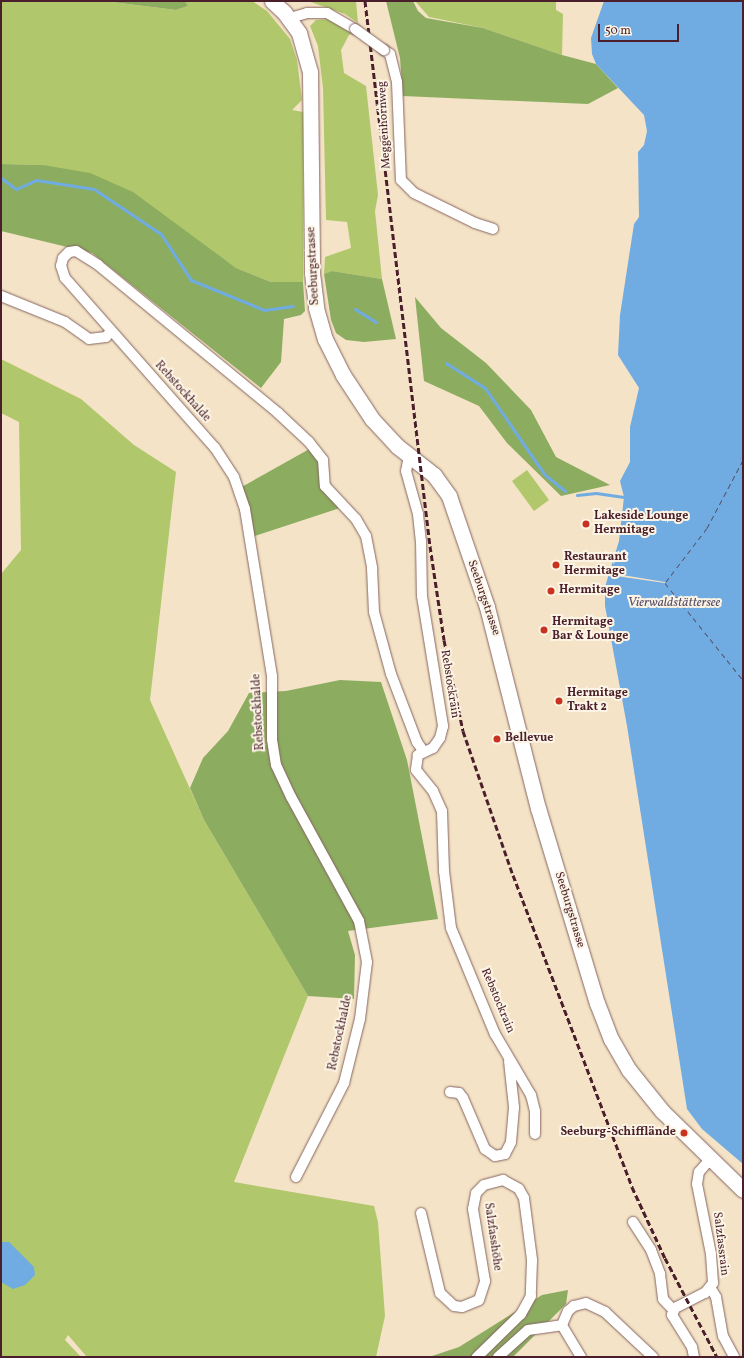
<!DOCTYPE html>
<html>
<head>
<meta charset="utf-8">
<style>
  body { margin:0 }
  #map { position:relative; width:744px; height:1358px; overflow:hidden; background:#f4e3c6; font-family:Vollkorn,serif }
  div>[style] { position:absolute }
  [style*='--x'] { left:calc(var(--x)*1px); top:calc(var(--y)*1px); width:calc(var(--w)*1px); rotate:calc(var(--a)*1deg) }
  .green>* { inset:0; background:#b0c76c }
  .forest>* { inset:0; background:#8cac60 }
  .water>* { inset:0; background:#70ace2 }
  .pier>* { inset:0; background:#f4e3c6 }
  .stream>* { height:3px; margin:-1.5px; padding:0 1.5px; transform-origin:1.5px; border-radius:1.5px; background:#70ace2 }
  .ferry>* { height:1px; margin-top:-0.5px; transform-origin:0; background:repeating-linear-gradient(90deg,#57506b 0 5px,transparent 0 9px) }
  .roads { filter:drop-shadow(0 0 1px #866461) drop-shadow(0 0 1px #866461) }
  .street>* { height:10px; margin:-5px; padding:0 5px; transform-origin:5px; border-radius:5px; background:#fff }
  .primary>* { height:15px; margin:-7.5px; padding:0 7.5px; transform-origin:7.5px; border-radius:7.5px; background:#fff }
  .rail>* { height:3px; margin-top:-1.5px; transform-origin:0; background:repeating-linear-gradient(90deg,#4a1f2b 0 6px,transparent 0 9px) }
  .bridges { filter:drop-shadow(0 0 1px #866461) drop-shadow(0 0 1px #866461) }
  .street-bridge>* { height:10px; margin:-5px; padding:0 5px; transform-origin:5px; border-radius:5px; background:#fff }
  .dots>* { width:11px; height:11px; translate:-50% -50%; box-sizing:border-box; border:2px solid #fcf5e5; border-radius:50% }
  span { translate:-50% -50%; white-space:nowrap; text-align:center; line-height:1.15; -webkit-text-stroke:4px #fcf5e5; paint-order:stroke }
  .street-label { font-size:12px; color:#4a1f2b }
  .poi-label { font-size:12px; color:#4a1f2b; font-weight:700 }
  .left { translate:0 -50%; text-align:left }
  .right { translate:-100% -50%; text-align:right }
  .water-label { font-size:13px; color:#57506b; font-style:italic }
  .frame { position:absolute; inset:0; border:2px solid #4a1f2b; pointer-events:none }
  .scale { position:absolute; left:598px; top:24px; width:81px; height:18px; box-sizing:border-box; border:2px solid #4a1f2b; border-top:0; padding-left:5px; font-size:12px; line-height:14px; white-space:nowrap; color:#4a1f2b; -webkit-text-stroke:3px #fcf5e5; paint-order:stroke }
</style>
</head>
<body>
<div id="map">
  <div class="green">
    <div style="clip-path:polygon(1px 1px,104px 1px,176px 10px,188px 6px,185px 1px,252px 1px,267px 11px,290px 39px,297px 60px,302px 100px,292px 110px,303px 112px,303px 282px,271px 282px,236px 268px,192px 238px,43px 165px,1px 164px)"></div>
    <div style="clip-path:polygon(308px 1px,356px 1px,358px 23px,345px 14px)"></div>
    <div style="clip-path:polygon(415px 1px,556px 1px,556px 10px,563px 14px,562px 55px,483px 28px,429px 17px)"></div>
    <div style="clip-path:polygon(329px 19px,355px 32px,349px 35px,341px 50px,344px 73px,366px 86px,378px 195px,375px 211px,382px 279px,332px 271px,324px 274px,325px 257px,351px 248px,347px 222px,326px 220px,323px 88px,318px 46px,310px 26px,316px 20px)"></div>
    <div style="clip-path:polygon(1px 359px,81px 399px,134px 445px,176px 472px,150px 700px,204px 820px,308px 996px,234px 1182px,374px 1206px,378px 1222px,385px 1316px,376px 1357px,87px 1357px,68px 1335px,65px 1340px,81px 1357px,1px 1357px,1px 574px,21px 550px,19px 422px,1px 413px)"></div>
    <div style="clip-path:polygon(527px 470px,549px 500px,534px 511px,512px 481px)"></div>
  </div>
  <div class="forest">
    <div style="clip-path:polygon(104px 1px,185px 1px,188px 6px,176px 10px)"></div>
    <div style="clip-path:polygon(386px 1px,413px 1px,418px 11px,426px 18px,483px 28px,562px 55px,596px 64px,618px 88px,588px 104px,403px 96px,400px 58px)"></div>
    <div style="clip-path:polygon(1px 164px,43px 165px,90px 173px,133px 192px,236px 268px,271px 282px,303px 282px,305px 311px,301px 315px,284px 319px,281px 362px,261px 388px,92px 253px,1px 231px)"></div>
    <div style="clip-path:polygon(332px 271px,382px 279px,396px 339px,364px 342px,346px 340px,336px 333px,331px 320px,324px 274px)"></div>
    <div style="clip-path:polygon(415px 297px,441px 328px,486px 363px,531px 410px,556px 457px,610px 485px,561px 496px,507px 443px,479px 406px,424px 381px)"></div>
    <div style="clip-path:polygon(313px 447px,323px 460px,322px 476px,343px 507px,249px 538px,238px 489px)"></div>
    <div style="clip-path:polygon(340px 680px,381px 682px,407px 760px,438px 919px,348px 931px,355px 955px,354px 999px,308px 996px,204px 820px,190px 788px,203px 758px,228px 731px,249px 693px,286px 691px)"></div>
    <div style="clip-path:polygon(568px 1290px,566px 1304px,513px 1357px,429px 1357px,459px 1347px,542px 1295px)"></div>
  </div>
  <div class="water">
    <div style="clip-path:polygon(604px 1px,743px 1px,743px 1164px,702px 1129px,687px 1109px,627px 726px,605px 606px,605px 587px,619px 541px,624px 497px,620px 481px,630px 462px,630px 427px,639px 388px,618px 355px,620px 315px,634px 224px,639px 217px,638px 152px,644px 145px,647px 131px,644px 115px,596px 64px,592px 54px,591px 38px)"></div>
    <div style="clip-path:polygon(1px 1242px,9px 1242px,34px 1267px,35px 1275px,25px 1285px,13px 1289px,1px 1282px)"></div>
  </div>
  <div class="pier">
    <div style="clip-path:polygon(610px 573px,665px 582px,665px 583px,609px 575px)"></div>
  </div>
  <div class="stream">
    <div style="--x:1;--y:178;--w:19;--a:36"></div>
    <div style="--x:16;--y:189;--w:22;--a:-24"></div>
    <div style="--x:36;--y:180;--w:59;--a:8.8"></div>
    <div style="--x:94;--y:189;--w:81;--a:33.9"></div>
    <div style="--x:161;--y:234;--w:55;--a:56.9"></div>
    <div style="--x:191;--y:280;--w:79;--a:22.3"></div>
    <div style="--x:264;--y:310;--w:29;--a:-8"></div>
    <div style="--x:355;--y:309;--w:25;--a:32"></div>
    <div style="--x:446;--y:363;--w:46;--a:32.7"></div>
    <div style="--x:485;--y:388;--w:104;--a:55.5"></div>
    <div style="--x:544;--y:474;--w:27;--a:39"></div>
    <div style="--x:577;--y:495;--w:19;--a:-6"></div>
    <div style="--x:596;--y:493;--w:28;--a:8"></div>
  </div>
  <div class="ferry">
    <div style="--x:743;--y:460;--w:77;--a:117.9"></div>
    <div style="--x:707;--y:528;--w:69;--a:127.4"></div>
    <div style="--x:665;--y:583;--w:124;--a:51.2"></div>
  </div>
  <div class="roads">
    <div class="street">
      <div style="--x:290;--y:18;--w:18;--a:-16"></div>
      <div style="--x:307;--y:13;--w:20;--a:0"></div>
      <div style="--x:327;--y:13;--w:32;--a:30"></div>
      <div style="--x:384;--y:50;--w:7;--a:34"></div>
      <div style="--x:390;--y:54;--w:29;--a:76"></div>
      <div style="--x:397;--y:82;--w:98;--a:87.7"></div>
      <div style="--x:401;--y:180;--w:18;--a:45"></div>
      <div style="--x:414;--y:193;--w:68;--a:26.2"></div>
      <div style="--x:475;--y:223;--w:19;--a:18"></div>
      <div style="--x:1;--y:296;--w:69;--a:22.1"></div>
      <div style="--x:65;--y:322;--w:29;--a:35"></div>
      <div style="--x:89;--y:339;--w:17;--a:-7"></div>
      <div style="--x:106;--y:337;--w:8;--a:-50"></div>
      <div style="--x:409;--y:456;--w:15;--a:101"></div>
      <div style="--x:406;--y:471;--w:45;--a:74.4"></div>
      <div style="--x:418;--y:514;--w:27;--a:84"></div>
      <div style="--x:421;--y:541;--w:55;--a:89"></div>
      <div style="--x:422;--y:596;--w:132;--a:80.8"></div>
      <div style="--x:443;--y:726;--w:12;--a:104"></div>
      <div style="--x:440;--y:738;--w:12;--a:125"></div>
      <div style="--x:433;--y:748;--w:17;--a:155"></div>
      <div style="--x:418;--y:755;--w:15;--a:98"></div>
      <div style="--x:416;--y:770;--w:27;--a:51"></div>
      <div style="--x:433;--y:791;--w:22;--a:66"></div>
      <div style="--x:442;--y:811;--w:60;--a:88.1"></div>
      <div style="--x:444;--y:871;--w:57;--a:83"></div>
      <div style="--x:451;--y:928;--w:115;--a:67.5"></div>
      <div style="--x:495;--y:1034;--w:71;--a:59.5"></div>
      <div style="--x:531;--y:1095;--w:16;--a:76"></div>
      <div style="--x:535;--y:1111;--w:23;--a:90"></div>
      <div style="--x:450;--y:1092;--w:9;--a:6"></div>
      <div style="--x:459;--y:1093;--w:6;--a:51"></div>
      <div style="--x:463;--y:1098;--w:56;--a:66.7"></div>
      <div style="--x:485;--y:1149;--w:12;--a:35"></div>
      <div style="--x:495;--y:1156;--w:10;--a:-11"></div>
      <div style="--x:505;--y:1154;--w:13;--a:-63"></div>
      <div style="--x:511;--y:1142;--w:35;--a:-85"></div>
      <div style="--x:514;--y:1107;--w:46;--a:-96.2"></div>
      <div style="--x:296;--y:1177;--w:106;--a:-62.9"></div>
      <div style="--x:344;--y:1083;--w:66;--a:-76"></div>
      <div style="--x:360;--y:1019;--w:57;--a:-83"></div>
      <div style="--x:367;--y:962;--w:42;--a:-101"></div>
      <div style="--x:359;--y:921;--w:141;--a:-118.7"></div>
      <div style="--x:291;--y:797;--w:35;--a:-115"></div>
      <div style="--x:276;--y:765;--w:26;--a:-99"></div>
      <div style="--x:272;--y:739;--w:63;--a:-90"></div>
      <div style="--x:272;--y:676;--w:169;--a:-99.2"></div>
      <div style="--x:245;--y:509;--w:34;--a:-109"></div>
      <div style="--x:234;--y:477;--w:35;--a:-123"></div>
      <div style="--x:215;--y:448;--w:227;--a:-131.4"></div>
      <div style="--x:65;--y:278;--w:13;--a:-108"></div>
      <div style="--x:61;--y:266;--w:8;--a:-76"></div>
      <div style="--x:63;--y:258;--w:8;--a:-45"></div>
      <div style="--x:69;--y:252;--w:7;--a:-8"></div>
      <div style="--x:76;--y:251;--w:26;--a:32"></div>
      <div style="--x:98;--y:265;--w:233;--a:39.4"></div>
      <div style="--x:278;--y:413;--w:42;--a:43.1"></div>
      <div style="--x:309;--y:442;--w:23;--a:52"></div>
      <div style="--x:323;--y:460;--w:26;--a:86"></div>
      <div style="--x:325;--y:486;--w:45;--a:46.8"></div>
      <div style="--x:356;--y:519;--w:20;--a:60"></div>
      <div style="--x:366;--y:536;--w:33;--a:79"></div>
      <div style="--x:372;--y:568;--w:44;--a:87.4"></div>
      <div style="--x:374;--y:612;--w:64;--a:74.7"></div>
      <div style="--x:391;--y:674;--w:73;--a:69.1"></div>
      <div style="--x:417;--y:742;--w:12;--a:55"></div>
      <div style="--x:421;--y:1213;--w:82;--a:76.6"></div>
      <div style="--x:440;--y:1293;--w:19;--a:43"></div>
      <div style="--x:454;--y:1306;--w:8;--a:7"></div>
      <div style="--x:462;--y:1307;--w:18;--a:-22"></div>
      <div style="--x:479;--y:1300;--w:20;--a:-72"></div>
      <div style="--x:485;--y:1281;--w:73;--a:-99.5"></div>
      <div style="--x:473;--y:1209;--w:16;--a:-79"></div>
      <div style="--x:476;--y:1193;--w:11;--a:-45"></div>
      <div style="--x:484;--y:1185;--w:20;--a:-15"></div>
      <div style="--x:503;--y:1180;--w:18;--a:29"></div>
      <div style="--x:519;--y:1189;--w:10;--a:61"></div>
      <div style="--x:524;--y:1198;--w:63;--a:82.6"></div>
      <div style="--x:532;--y:1260;--w:36;--a:92"></div>
      <div style="--x:531;--y:1296;--w:21;--a:119"></div>
      <div style="--x:521;--y:1314;--w:62;--a:135.7"></div>
      <div style="--x:633;--y:1222;--w:33;--a:57"></div>
      <div style="--x:651;--y:1250;--w:26;--a:69"></div>
      <div style="--x:660;--y:1274;--w:25;--a:83"></div>
      <div style="--x:663;--y:1299;--w:16;--a:47"></div>
      <div style="--x:710;--y:1287;--w:12;--a:59"></div>
      <div style="--x:716;--y:1297;--w:40;--a:80"></div>
      <div style="--x:723;--y:1336;--w:24;--a:62"></div>
      <div style="--x:498;--y:1357;--w:40;--a:-42"></div>
      <div style="--x:528;--y:1330;--w:34;--a:-8"></div>
      <div style="--x:581;--y:1357;--w:37;--a:-121"></div>
      <div style="--x:562;--y:1325;--w:15;--a:-67"></div>
      <div style="--x:568;--y:1311;--w:8;--a:-40"></div>
      <div style="--x:574;--y:1306;--w:12;--a:-14"></div>
      <div style="--x:586;--y:1303;--w:21;--a:25"></div>
      <div style="--x:605;--y:1312;--w:66;--a:43.2"></div>
      <div style="--x:694;--y:1357;--w:10;--a:-101"></div>
      <div style="--x:692;--y:1347;--w:38;--a:-122"></div>
      <div style="--x:672;--y:1315;--w:8;--a:-67"></div>
      <div style="--x:675;--y:1308;--w:34;--a:-27"></div>
      <div style="--x:705;--y:1293;--w:13;--a:-51"></div>
      <div style="--x:713;--y:1283;--w:29;--a:-94"></div>
      <div style="--x:711;--y:1254;--w:71;--a:-101.3"></div>
      <div style="--x:697;--y:1184;--w:12;--a:-81"></div>
      <div style="--x:699;--y:1172;--w:18;--a:-49"></div>
    </div>
    <div class="primary">
      <div style="--x:272;--y:1;--w:16;--a:43"></div>
      <div style="--x:284;--y:12;--w:26;--a:54"></div>
      <div style="--x:299;--y:33;--w:41;--a:74.2"></div>
      <div style="--x:310;--y:72;--w:201;--a:89.4"></div>
      <div style="--x:312;--y:273;--w:35;--a:83"></div>
      <div style="--x:316;--y:308;--w:32;--a:74"></div>
      <div style="--x:325;--y:339;--w:40;--a:63.4"></div>
      <div style="--x:343;--y:375;--w:53;--a:56.6"></div>
      <div style="--x:372;--y:419;--w:37;--a:47"></div>
      <div style="--x:397;--y:446;--w:47;--a:38.1"></div>
      <div style="--x:434;--y:475;--w:26;--a:54"></div>
      <div style="--x:449;--y:496;--w:117;--a:71.1"></div>
      <div style="--x:487;--y:607;--w:207;--a:75.8"></div>
      <div style="--x:538;--y:808;--w:204;--a:73.2"></div>
      <div style="--x:597;--y:1003;--w:39;--a:69"></div>
      <div style="--x:611;--y:1039;--w:36;--a:60"></div>
      <div style="--x:629;--y:1070;--w:53;--a:51.2"></div>
      <div style="--x:662;--y:1111;--w:113;--a:44.3"></div>
    </div>
  </div>
  <div class="rail">
    <div style="--x:365;--y:1;--w:549;--a:83.2"></div>
    <div style="--x:430;--y:546;--w:95;--a:81.5"></div>
    <div style="--x:444;--y:640;--w:93;--a:78.2"></div>
    <div style="--x:463;--y:731;--w:152;--a:70.9"></div>
    <div style="--x:513;--y:875;--w:334;--a:69.1"></div>
    <div style="--x:632;--y:1187;--w:78;--a:65.1"></div>
    <div style="--x:665;--y:1258;--w:112;--a:62.3"></div>
  </div>
  <div class="bridges">
    <div class="street-bridge">
      <div style="--x:355;--y:29;--w:36;--a:36"></div>
    </div>
  </div>
  <div class="dots">
    <div style="left:586px;top:524px;background:#c8321e"></div>
    <div style="left:556px;top:565px;background:#c8321e"></div>
    <div style="left:551px;top:591px;background:#c8321e"></div>
    <div style="left:544px;top:630px;background:#c8321e"></div>
    <div style="left:559px;top:701px;background:#c8321e"></div>
    <div style="left:497px;top:739px;background:#c8321e"></div>
    <div style="left:684px;top:1133px;background:#c8321e"></div>
  </div>
  <div class="street-label">
    <span style="left:385px;top:125px;rotate:-93deg">Meggenhornweg</span>
    <span style="left:314px;top:266px;rotate:-93deg">Seeburgstrasse</span>
    <span style="left:182px;top:392px;rotate:48deg">Rebstockhalde</span>
    <span style="left:483px;top:598px;rotate:71deg">Seeburgstrasse</span>
    <span style="left:449px;top:684px;rotate:81deg">Rebstockrain</span>
    <span style="left:259px;top:712px;rotate:-93deg">Rebstockhalde</span>
    <span style="left:569px;top:910px;rotate:73deg">Seeburgstrasse</span>
    <span style="left:497px;top:1001px;rotate:67deg">Rebstockrain</span>
    <span style="left:341px;top:1033px;rotate:-78deg">Rebstockhalde</span>
    <span style="left:492px;top:1237px;rotate:82deg">Salzfasshöhe</span>
    <span style="left:720px;top:1244px;rotate:83deg">Salzfassrain</span>
  </div>
  <div class="poi-label">
    <span class="left" style="left:594px;top:524px">Lakeside Lounge<br>Hermitage</span>
    <span class="left" style="left:564px;top:565px">Restaurant<br>Hermitage</span>
    <span class="left" style="left:559px;top:591px">Hermitage</span>
    <span class="left" style="left:552px;top:630px">Hermitage<br>Bar &amp; Lounge</span>
    <span class="left" style="left:567px;top:701px">Hermitage<br>Trakt 2</span>
    <span class="left" style="left:505px;top:739px">Bellevue</span>
    <span class="right" style="left:676px;top:1133px">Seeburg-Schifflände</span>
  </div>
  <div class="water-label">
    <span style="left:674px;top:603px">Vierwaldstättersee</span>
  </div>
  <div class="frame"></div>
  <div class="scale">50 m</div>
</div>
</body>
</html>
